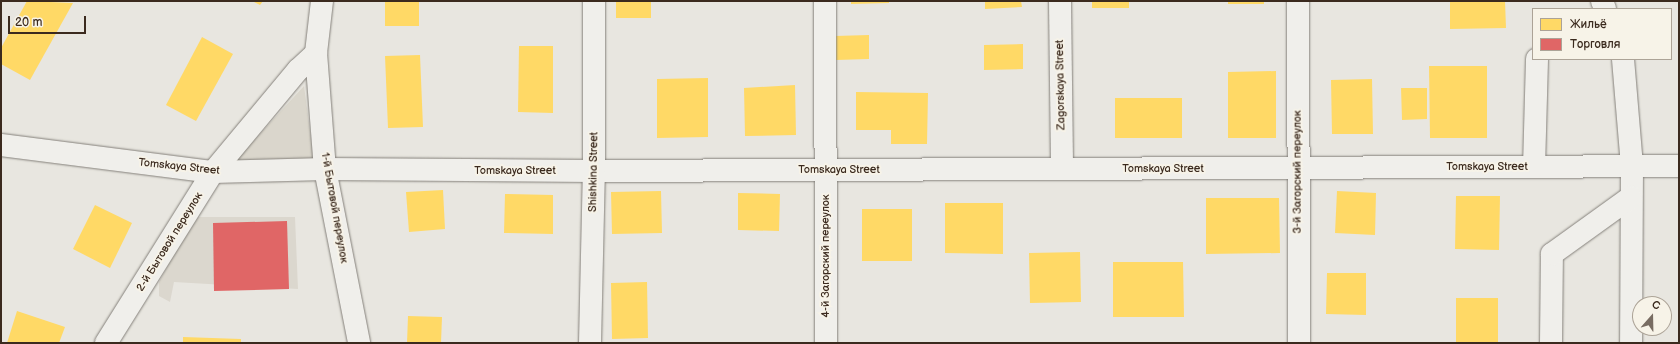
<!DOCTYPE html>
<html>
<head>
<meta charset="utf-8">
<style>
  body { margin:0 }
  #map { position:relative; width:1680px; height:344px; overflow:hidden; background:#e8e6e0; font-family:"Balsamiq Sans",sans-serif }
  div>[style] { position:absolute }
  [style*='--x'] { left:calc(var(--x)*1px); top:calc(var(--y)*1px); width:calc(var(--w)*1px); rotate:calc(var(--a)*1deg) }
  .built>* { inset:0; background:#dbd7ce }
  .green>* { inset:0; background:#dad6cc }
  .homes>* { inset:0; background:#ffd966 }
  .shops>* { inset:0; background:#e06666 }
  .roads { filter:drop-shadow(0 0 1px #84807a) drop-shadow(0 0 1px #84807a) }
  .minor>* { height:22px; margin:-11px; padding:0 11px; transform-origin:11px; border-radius:11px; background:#f0efeb }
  span { translate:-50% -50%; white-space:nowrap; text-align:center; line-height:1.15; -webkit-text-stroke:4px #f7f3e8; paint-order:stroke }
  .street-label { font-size:11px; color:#3b2a1e }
  .frame { position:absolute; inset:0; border:2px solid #3b2a1e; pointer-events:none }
  .legend { position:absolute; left:1532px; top:8px; width:140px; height:52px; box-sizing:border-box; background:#f7f3e8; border:1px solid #aca397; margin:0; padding:5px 7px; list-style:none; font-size:12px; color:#3b2a1e }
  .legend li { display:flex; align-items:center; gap:8px; height:20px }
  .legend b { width:20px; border:1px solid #aca397 }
  .north { position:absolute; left:1632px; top:296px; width:40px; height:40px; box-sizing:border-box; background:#f7f3e8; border:1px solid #aca397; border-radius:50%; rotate:20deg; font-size:11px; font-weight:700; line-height:16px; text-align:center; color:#3b2a1e }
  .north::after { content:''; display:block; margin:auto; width:14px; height:18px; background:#786c62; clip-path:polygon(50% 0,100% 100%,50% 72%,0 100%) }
  .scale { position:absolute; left:8px; top:16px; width:78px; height:18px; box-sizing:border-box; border:2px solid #3b2a1e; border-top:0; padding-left:5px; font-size:12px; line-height:14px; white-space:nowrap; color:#3b2a1e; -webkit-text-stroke:3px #f7f3e8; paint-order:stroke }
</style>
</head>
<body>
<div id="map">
  <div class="built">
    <div style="clip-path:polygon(194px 217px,295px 217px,298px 289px,174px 282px,170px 302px,159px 296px,159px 282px)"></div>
  </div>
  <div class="green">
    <div style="clip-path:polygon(304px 86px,314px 160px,234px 162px)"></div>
  </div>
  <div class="homes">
    <div style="clip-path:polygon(27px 1px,73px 3px,30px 80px,1px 64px,1px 48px)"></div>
    <div style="clip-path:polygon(252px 1px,263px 1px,260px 5px)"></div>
    <div style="clip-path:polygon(385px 1px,419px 1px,419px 26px,385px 26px)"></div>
    <div style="clip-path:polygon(616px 1px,651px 1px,651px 18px,616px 18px)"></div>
    <div style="clip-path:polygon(851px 1px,889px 1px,889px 3px,851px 4px)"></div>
    <div style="clip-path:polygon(985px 1px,1021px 1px,1022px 7px,985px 9px)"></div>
    <div style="clip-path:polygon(1092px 1px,1129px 1px,1129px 8px,1092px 8px)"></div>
    <div style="clip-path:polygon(1228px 1px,1264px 1px,1264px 4px,1228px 4px)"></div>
    <div style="clip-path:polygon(1450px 1px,1505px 1px,1506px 28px,1450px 29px)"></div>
    <div style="clip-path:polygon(869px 35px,869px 59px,836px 60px,835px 36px)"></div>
    <div style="clip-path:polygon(202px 37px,233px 54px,196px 121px,166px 105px)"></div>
    <div style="clip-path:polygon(1023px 44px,1023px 69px,984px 70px,984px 45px)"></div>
    <div style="clip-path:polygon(519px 46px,553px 46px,553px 113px,518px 112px)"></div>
    <div style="clip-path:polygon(420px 55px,423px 127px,388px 128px,385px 56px)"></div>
    <div style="clip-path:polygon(1429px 66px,1487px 66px,1487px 138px,1430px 138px)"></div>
    <div style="clip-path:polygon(1276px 71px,1276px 138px,1228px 138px,1228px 72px)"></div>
    <div style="clip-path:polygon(708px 78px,708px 137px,657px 138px,657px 79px)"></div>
    <div style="clip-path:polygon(1372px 79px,1373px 134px,1332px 134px,1331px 80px)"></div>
    <div style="clip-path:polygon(795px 85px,796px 135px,745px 136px,744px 88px)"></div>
    <div style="clip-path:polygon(1401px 88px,1427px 88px,1427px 119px,1402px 120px)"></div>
    <div style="clip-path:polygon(856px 92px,928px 93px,927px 144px,891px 144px,891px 130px,856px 130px)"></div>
    <div style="clip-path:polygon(1115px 98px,1182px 98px,1182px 138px,1115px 138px)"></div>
    <div style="clip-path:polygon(443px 190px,445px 229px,409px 232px,406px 192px)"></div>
    <div style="clip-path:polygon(661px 191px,662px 233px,612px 234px,611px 192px)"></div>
    <div style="clip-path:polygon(1337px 191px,1376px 193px,1375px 235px,1335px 233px)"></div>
    <div style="clip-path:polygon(738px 193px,780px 194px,779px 231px,738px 230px)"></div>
    <div style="clip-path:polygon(505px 194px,553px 195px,553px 234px,504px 233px)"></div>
    <div style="clip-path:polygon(1456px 196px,1500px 196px,1499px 250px,1455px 249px)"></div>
    <div style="clip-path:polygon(1206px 198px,1279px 198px,1280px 253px,1206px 254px)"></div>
    <div style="clip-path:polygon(945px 203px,1003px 203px,1003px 254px,945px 253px)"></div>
    <div style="clip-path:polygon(95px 205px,132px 223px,110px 268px,73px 249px)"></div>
    <div style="clip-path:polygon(862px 209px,912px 209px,912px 261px,862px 261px)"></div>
    <div style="clip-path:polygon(1080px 252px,1081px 302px,1030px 303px,1029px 253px)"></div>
    <div style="clip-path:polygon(1113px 262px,1183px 262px,1184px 317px,1113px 317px)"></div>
    <div style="clip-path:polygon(1327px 273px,1366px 273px,1366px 315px,1326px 314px)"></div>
    <div style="clip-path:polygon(647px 282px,648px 338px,612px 339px,611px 283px)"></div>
    <div style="clip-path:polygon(1456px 298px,1498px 298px,1498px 343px,1456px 343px)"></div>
    <div style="clip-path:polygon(17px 311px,65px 327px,59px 343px,7px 343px)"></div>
    <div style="clip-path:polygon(408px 316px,442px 317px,441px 343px,407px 343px)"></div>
    <div style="clip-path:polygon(183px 337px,241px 339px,241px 343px,183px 343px)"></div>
  </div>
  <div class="shops">
    <div style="clip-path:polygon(287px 221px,289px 289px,214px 291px,213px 223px)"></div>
  </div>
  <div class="roads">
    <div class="minor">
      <div style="--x:322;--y:1;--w:52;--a:96.6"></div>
      <div style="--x:316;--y:53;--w:116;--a:85.6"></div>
      <div style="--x:325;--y:169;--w:177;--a:78.9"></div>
      <div style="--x:825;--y:1;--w:342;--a:89.8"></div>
      <div style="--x:1060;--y:1;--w:168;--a:89.3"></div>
      <div style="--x:1298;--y:1;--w:342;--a:89.8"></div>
      <div style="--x:1602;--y:1;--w:9;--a:69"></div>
      <div style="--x:1623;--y:59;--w:107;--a:85.2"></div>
      <div style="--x:1632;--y:166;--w:177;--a:90.3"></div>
      <div style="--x:1;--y:145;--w:214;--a:7.3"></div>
      <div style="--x:213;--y:172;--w:112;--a:-1.5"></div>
      <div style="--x:325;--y:169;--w:269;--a:0.4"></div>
      <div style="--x:594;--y:171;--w:1085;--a:-0.26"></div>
      <div style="--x:1534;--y:167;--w:108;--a:-88.4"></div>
      <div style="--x:106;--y:343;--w:202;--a:-58"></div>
      <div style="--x:213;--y:172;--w:133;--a:-50.2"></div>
      <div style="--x:298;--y:70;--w:25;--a:-43"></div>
      <div style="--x:590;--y:343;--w:172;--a:-88.7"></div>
      <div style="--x:594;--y:171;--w:170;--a:-90"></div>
      <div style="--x:1551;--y:343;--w:89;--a:-89.4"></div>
      <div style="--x:1552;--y:254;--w:97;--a:-35.8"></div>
    </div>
  </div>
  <div class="street-label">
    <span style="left:1061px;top:85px;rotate:-91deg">Zagorskaya Street</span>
    <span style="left:179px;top:167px;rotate:6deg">Tomskaya Street</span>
    <span style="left:1487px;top:167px">Tomskaya Street</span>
    <span style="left:1163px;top:169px">Tomskaya Street</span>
    <span style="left:839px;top:170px">Tomskaya Street</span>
    <span style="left:515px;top:171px">Tomskaya Street</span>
    <span style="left:594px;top:172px;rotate:-89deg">Shishkina Street</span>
    <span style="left:1298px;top:172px;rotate:-90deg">3-й Загорский переулок</span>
    <span style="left:334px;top:208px;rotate:80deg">1-й Бытовой переулок</span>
    <span style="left:170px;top:242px;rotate:-58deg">2-й Бытовой переулок</span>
    <span style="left:826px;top:256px;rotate:-90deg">4-й Загорский переулок</span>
  </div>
  <div class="frame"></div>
  <ul class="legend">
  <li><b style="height:11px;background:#ffd966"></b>Жильё</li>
  <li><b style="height:11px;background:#e06666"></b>Торговля</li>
  </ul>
  <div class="north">С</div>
  <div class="scale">20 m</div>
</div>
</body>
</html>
